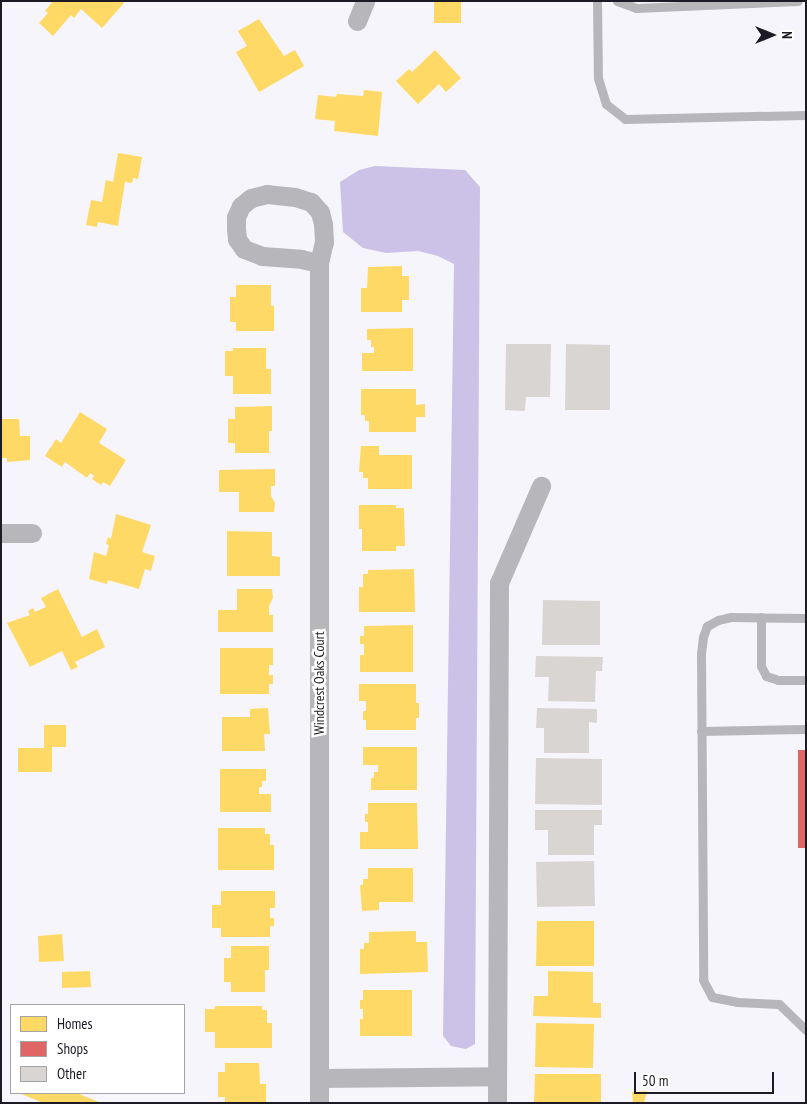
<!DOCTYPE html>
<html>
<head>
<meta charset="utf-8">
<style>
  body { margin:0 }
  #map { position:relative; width:807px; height:1104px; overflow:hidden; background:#f6f5fb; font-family:"PT Sans Narrow",sans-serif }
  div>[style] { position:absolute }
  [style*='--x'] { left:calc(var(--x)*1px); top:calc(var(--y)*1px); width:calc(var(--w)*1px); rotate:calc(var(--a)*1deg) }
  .water>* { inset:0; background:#ccc2e7 }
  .homes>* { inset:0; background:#ffd966 }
  .shops>* { inset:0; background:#e06666 }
  .building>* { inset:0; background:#d9d5d3 }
  .service>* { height:9px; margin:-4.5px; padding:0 4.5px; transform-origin:4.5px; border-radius:4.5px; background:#b7b6bb }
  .minor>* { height:19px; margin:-9.5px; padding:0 9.5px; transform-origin:9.5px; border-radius:9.5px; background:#b7b6bb }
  span { translate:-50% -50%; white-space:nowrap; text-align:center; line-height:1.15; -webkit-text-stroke:5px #fff; paint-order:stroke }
  .street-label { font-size:14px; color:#1c1a24 }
  .frame { position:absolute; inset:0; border:2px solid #1c1a24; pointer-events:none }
  .legend { position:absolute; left:10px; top:1004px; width:175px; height:90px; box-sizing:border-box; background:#fff; border:1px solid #a4a3a7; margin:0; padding:6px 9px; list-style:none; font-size:15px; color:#1c1a24 }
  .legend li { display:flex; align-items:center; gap:10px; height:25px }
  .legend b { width:25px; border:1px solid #a4a3a7 }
  .north { position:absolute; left:747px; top:10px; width:50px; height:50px; -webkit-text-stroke:4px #fff; paint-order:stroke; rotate:90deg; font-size:14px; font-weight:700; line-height:20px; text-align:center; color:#1c1a24 }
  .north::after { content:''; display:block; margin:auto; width:18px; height:22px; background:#1c1a24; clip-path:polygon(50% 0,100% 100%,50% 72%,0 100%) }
  .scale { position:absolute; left:634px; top:1072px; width:140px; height:22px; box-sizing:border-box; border:2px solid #1c1a24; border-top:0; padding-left:6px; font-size:15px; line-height:18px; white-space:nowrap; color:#1c1a24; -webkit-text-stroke:4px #fff; paint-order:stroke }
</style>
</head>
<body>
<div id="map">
  <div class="water">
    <div style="clip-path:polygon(375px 166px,465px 170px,480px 187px,475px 1044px,466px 1049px,451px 1046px,443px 1036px,454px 264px,438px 256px,418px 251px,386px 253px,363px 248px,343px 232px,340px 182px,359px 170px)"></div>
  </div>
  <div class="homes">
    <div style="clip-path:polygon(53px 1px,122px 1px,124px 3px,102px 28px,81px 9px,74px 18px,71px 15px,53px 36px,39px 23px,48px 13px,45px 11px)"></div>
    <div style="clip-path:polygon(434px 1px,461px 1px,461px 23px,434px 23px)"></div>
    <div style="clip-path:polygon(259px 19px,284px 56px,295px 50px,304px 66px,259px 92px,236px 52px,247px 46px,238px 31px)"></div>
    <div style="clip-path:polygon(435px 50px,461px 78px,446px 92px,439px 84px,418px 104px,396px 81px,409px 69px,412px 72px)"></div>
    <div style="clip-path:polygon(364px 90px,382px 92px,378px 136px,334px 131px,335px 121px,315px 119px,318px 95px,336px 97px,337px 94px,363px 96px)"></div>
    <div style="clip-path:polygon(118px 153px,142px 157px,138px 179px,133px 178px,132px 183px,125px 182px,118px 226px,98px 222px,97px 227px,86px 225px,91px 200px,102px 202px,106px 180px,113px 182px)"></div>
    <div style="clip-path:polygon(402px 266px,402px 276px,409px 276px,409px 300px,402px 300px,402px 312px,361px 312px,361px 288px,367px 288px,368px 267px)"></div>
    <div style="clip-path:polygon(236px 285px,271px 285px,271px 306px,274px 306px,274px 331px,236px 331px,236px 322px,230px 322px,230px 297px,236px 297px)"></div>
    <div style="clip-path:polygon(413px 328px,413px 371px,362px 371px,362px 353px,374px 353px,374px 347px,371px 347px,371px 340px,367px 340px,367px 329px)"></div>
    <div style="clip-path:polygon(233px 348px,266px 348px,266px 369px,271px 369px,271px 394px,233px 394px,233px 376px,225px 376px,225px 351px,233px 351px)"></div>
    <div style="clip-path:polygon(361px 389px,416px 389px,416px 405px,425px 404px,425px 417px,416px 417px,416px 432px,369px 432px,369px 421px,365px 421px,365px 415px,361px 415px)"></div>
    <div style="clip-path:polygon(272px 406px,272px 431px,269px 431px,269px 453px,235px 453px,235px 443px,228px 443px,228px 419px,235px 419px,235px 407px)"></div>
    <div style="clip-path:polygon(80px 412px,107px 429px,99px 443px,126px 460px,110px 486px,103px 482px,101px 485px,92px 479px,94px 476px,90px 473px,87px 478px,65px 462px,62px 467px,45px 456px,56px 439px,61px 443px)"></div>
    <div style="clip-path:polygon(1px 419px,19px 419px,20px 436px,30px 436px,30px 460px,7px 462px,7px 458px,1px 458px)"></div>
    <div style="clip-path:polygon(361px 446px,379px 446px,379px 455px,412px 455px,412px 489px,368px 489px,368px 478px,363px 478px,363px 472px,359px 472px)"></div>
    <div style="clip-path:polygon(275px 469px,275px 486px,271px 486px,271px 496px,275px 503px,274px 512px,239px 512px,239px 492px,219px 492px,219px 470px)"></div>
    <div style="clip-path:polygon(359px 505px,396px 505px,396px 508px,404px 508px,405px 546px,396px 546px,396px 551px,362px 551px,362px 529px,359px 529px)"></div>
    <div style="clip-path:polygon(116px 514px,151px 525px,142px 552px,155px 556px,151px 571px,145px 569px,139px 589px,108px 580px,107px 584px,89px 579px,94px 552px,106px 556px,109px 545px,106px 544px,108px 537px,111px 539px)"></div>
    <div style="clip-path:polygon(227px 531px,272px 532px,272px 556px,280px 557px,280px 576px,227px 576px)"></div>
    <div style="clip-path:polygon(414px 569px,415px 612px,359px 612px,359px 587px,363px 587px,363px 574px,368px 574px,368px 570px)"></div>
    <div style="clip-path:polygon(58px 589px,82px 637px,97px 629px,105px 647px,75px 662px,78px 667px,71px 670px,62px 651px,30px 667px,7px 623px,30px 615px,28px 611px,33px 608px,35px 612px,46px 607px,41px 598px)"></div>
    <div style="clip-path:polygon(237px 589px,272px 589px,273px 598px,269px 606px,269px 615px,273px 615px,273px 632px,218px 632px,218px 610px,237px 610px)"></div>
    <div style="clip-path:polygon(413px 625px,413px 672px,360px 672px,360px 655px,364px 655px,364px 644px,360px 644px,360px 636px,364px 636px,364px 626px)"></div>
    <div style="clip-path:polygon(220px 648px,273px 648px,273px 665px,269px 665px,269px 675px,273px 675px,273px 684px,269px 684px,269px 694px,220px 694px)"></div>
    <div style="clip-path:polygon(359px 684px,416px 684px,416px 703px,419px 703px,419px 718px,416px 718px,416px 730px,366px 730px,366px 720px,363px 720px,363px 711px,366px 711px,366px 701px,359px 701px)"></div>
    <div style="clip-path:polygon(268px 708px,270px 734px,264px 734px,265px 751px,222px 751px,222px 717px,250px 717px,250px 709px)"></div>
    <div style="clip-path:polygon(44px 725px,66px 725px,66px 747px,52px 747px,52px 772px,18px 772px,18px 748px,44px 748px)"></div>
    <div style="clip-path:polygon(363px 747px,417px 747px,417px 790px,371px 790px,371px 778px,374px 778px,374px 772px,378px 772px,378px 765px,363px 765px)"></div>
    <div style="clip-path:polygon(220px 769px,266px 769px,266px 781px,262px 781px,262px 787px,259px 787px,259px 794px,271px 794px,271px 812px,220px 812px)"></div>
    <div style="clip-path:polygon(368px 803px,417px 803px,418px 849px,360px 849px,360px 832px,368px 832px,368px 822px,365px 822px,365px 814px,368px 814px)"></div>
    <div style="clip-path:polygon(218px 828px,265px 828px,265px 834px,270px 834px,270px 845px,274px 845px,274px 870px,218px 870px)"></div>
    <div style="clip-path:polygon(368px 868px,413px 868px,413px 902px,379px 902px,379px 910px,362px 911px,360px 885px,363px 885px,363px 879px,368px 879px)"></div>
    <div style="clip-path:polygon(221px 891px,275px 891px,275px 908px,270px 908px,270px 918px,274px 918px,274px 926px,270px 926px,270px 937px,221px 937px,221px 928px,212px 928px,212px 905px,221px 905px)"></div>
    <div style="clip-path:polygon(537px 921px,594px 921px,594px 966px,536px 966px)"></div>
    <div style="clip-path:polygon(416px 931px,416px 942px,427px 942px,428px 972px,360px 974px,360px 949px,364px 949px,364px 943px,369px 943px,369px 932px)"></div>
    <div style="clip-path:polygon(62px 934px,64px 961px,39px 962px,38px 936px)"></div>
    <div style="clip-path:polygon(231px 946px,269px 946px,269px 970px,265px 970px,265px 992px,231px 992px,231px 982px,224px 982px,224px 958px,231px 958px)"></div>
    <div style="clip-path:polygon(90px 971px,91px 987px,62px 988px,62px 972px)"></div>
    <div style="clip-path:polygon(548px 971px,593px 972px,593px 1003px,601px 1003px,601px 1018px,533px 1016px,534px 996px,548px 996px)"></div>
    <div style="clip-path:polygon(363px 990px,412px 990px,412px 1036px,360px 1036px,360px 1019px,363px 1019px,363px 1009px,360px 1009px,360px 1000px,363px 1000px)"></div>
    <div style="clip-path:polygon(215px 1006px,262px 1006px,262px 1010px,267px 1010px,267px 1023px,272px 1023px,272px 1048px,215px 1048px,215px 1032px,205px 1032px,205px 1009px,215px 1009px)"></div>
    <div style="clip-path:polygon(536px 1023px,594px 1024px,593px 1068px,535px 1067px)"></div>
    <div style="clip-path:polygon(225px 1063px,259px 1063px,260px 1084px,266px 1084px,266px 1103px,225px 1103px,225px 1097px,218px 1097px,218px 1072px,225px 1072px)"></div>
    <div style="clip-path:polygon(535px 1074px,601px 1074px,601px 1103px,534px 1103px)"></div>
    <div style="clip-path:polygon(647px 1091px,644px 1103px,633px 1103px,632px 1092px)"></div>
    <div style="clip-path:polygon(19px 1093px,77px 1093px,101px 1103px,43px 1103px)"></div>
  </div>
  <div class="shops">
    <div style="clip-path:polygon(798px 750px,806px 750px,806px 848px,798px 848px)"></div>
  </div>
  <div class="building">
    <div style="clip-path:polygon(506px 344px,551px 344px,550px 397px,526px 397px,525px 411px,505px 410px)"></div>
    <div style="clip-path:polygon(566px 344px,610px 345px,610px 410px,565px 410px)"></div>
    <div style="clip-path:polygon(543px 600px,600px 601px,600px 645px,542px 645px)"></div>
    <div style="clip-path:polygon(536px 656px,603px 657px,602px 671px,596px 671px,595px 702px,548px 701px,549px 677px,535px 677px)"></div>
    <div style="clip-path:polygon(537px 708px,597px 709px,597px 723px,589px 722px,589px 753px,544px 753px,544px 728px,536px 728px)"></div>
    <div style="clip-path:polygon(536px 758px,602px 759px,602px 805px,535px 804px)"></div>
    <div style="clip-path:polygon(535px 810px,602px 810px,602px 825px,594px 825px,594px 855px,548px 855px,548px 830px,535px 830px)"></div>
    <div style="clip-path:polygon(594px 861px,595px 906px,537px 907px,536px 862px)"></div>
  </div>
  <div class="service">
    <div style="--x:597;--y:1;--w:77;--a:89.3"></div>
    <div style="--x:598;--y:78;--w:27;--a:73"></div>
    <div style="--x:606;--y:104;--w:24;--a:38"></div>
    <div style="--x:625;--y:119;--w:181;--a:-1.3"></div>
    <div style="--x:617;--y:1;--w:20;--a:20"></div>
    <div style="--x:636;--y:8;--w:162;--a:-2.5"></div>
    <div style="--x:761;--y:617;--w:49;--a:90"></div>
    <div style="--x:761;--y:666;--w:11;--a:63"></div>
    <div style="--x:766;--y:676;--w:13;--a:18"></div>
    <div style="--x:778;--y:680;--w:28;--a:0"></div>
    <div style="--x:806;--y:618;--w:75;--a:-179.2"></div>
    <div style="--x:731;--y:617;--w:13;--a:167"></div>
    <div style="--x:718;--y:620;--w:13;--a:151"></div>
    <div style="--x:707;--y:626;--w:12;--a:110"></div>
    <div style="--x:703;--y:637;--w:17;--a:97"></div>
    <div style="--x:701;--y:654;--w:326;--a:89.6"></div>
    <div style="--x:703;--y:980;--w:19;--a:62"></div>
    <div style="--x:712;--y:997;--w:25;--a:11"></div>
    <div style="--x:737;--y:1002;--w:42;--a:2.7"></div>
    <div style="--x:779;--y:1004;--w:37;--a:44"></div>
    <div style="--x:701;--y:731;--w:105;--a:-1.1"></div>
  </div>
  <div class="minor">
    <div style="--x:357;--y:21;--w:22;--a:-68"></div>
    <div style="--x:1;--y:533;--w:31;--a:0"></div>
    <div style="--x:319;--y:1078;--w:178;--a:-0.6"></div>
    <div style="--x:319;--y:1103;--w:840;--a:-90"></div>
    <div style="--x:319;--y:263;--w:22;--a:-77"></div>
    <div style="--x:324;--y:242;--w:18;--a:-93"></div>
    <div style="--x:323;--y:224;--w:12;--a:-104"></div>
    <div style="--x:320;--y:212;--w:13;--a:-132"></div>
    <div style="--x:311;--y:202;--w:17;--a:-163"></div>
    <div style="--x:295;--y:197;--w:28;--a:-174"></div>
    <div style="--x:267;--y:194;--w:16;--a:166"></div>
    <div style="--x:251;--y:198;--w:13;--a:141"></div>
    <div style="--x:241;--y:206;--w:12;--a:114"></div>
    <div style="--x:236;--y:217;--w:11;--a:90"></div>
    <div style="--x:236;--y:228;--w:11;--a:85"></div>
    <div style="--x:237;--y:239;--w:12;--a:55"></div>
    <div style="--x:244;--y:249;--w:19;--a:21"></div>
    <div style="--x:262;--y:256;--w:39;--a:4"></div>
    <div style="--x:301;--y:259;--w:18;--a:13"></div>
    <div style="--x:497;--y:1103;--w:520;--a:-89.78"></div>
    <div style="--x:499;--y:583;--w:106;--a:-66.6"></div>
  </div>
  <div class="street-label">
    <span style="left:319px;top:683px;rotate:-90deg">Windcrest Oaks Court</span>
  </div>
  <div class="frame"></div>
  <ul class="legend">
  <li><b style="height:14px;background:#ffd966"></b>Homes</li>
  <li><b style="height:14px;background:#e06666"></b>Shops</li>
  <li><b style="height:14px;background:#d9d5d3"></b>Other</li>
  </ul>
  <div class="north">N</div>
  <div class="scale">50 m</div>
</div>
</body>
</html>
